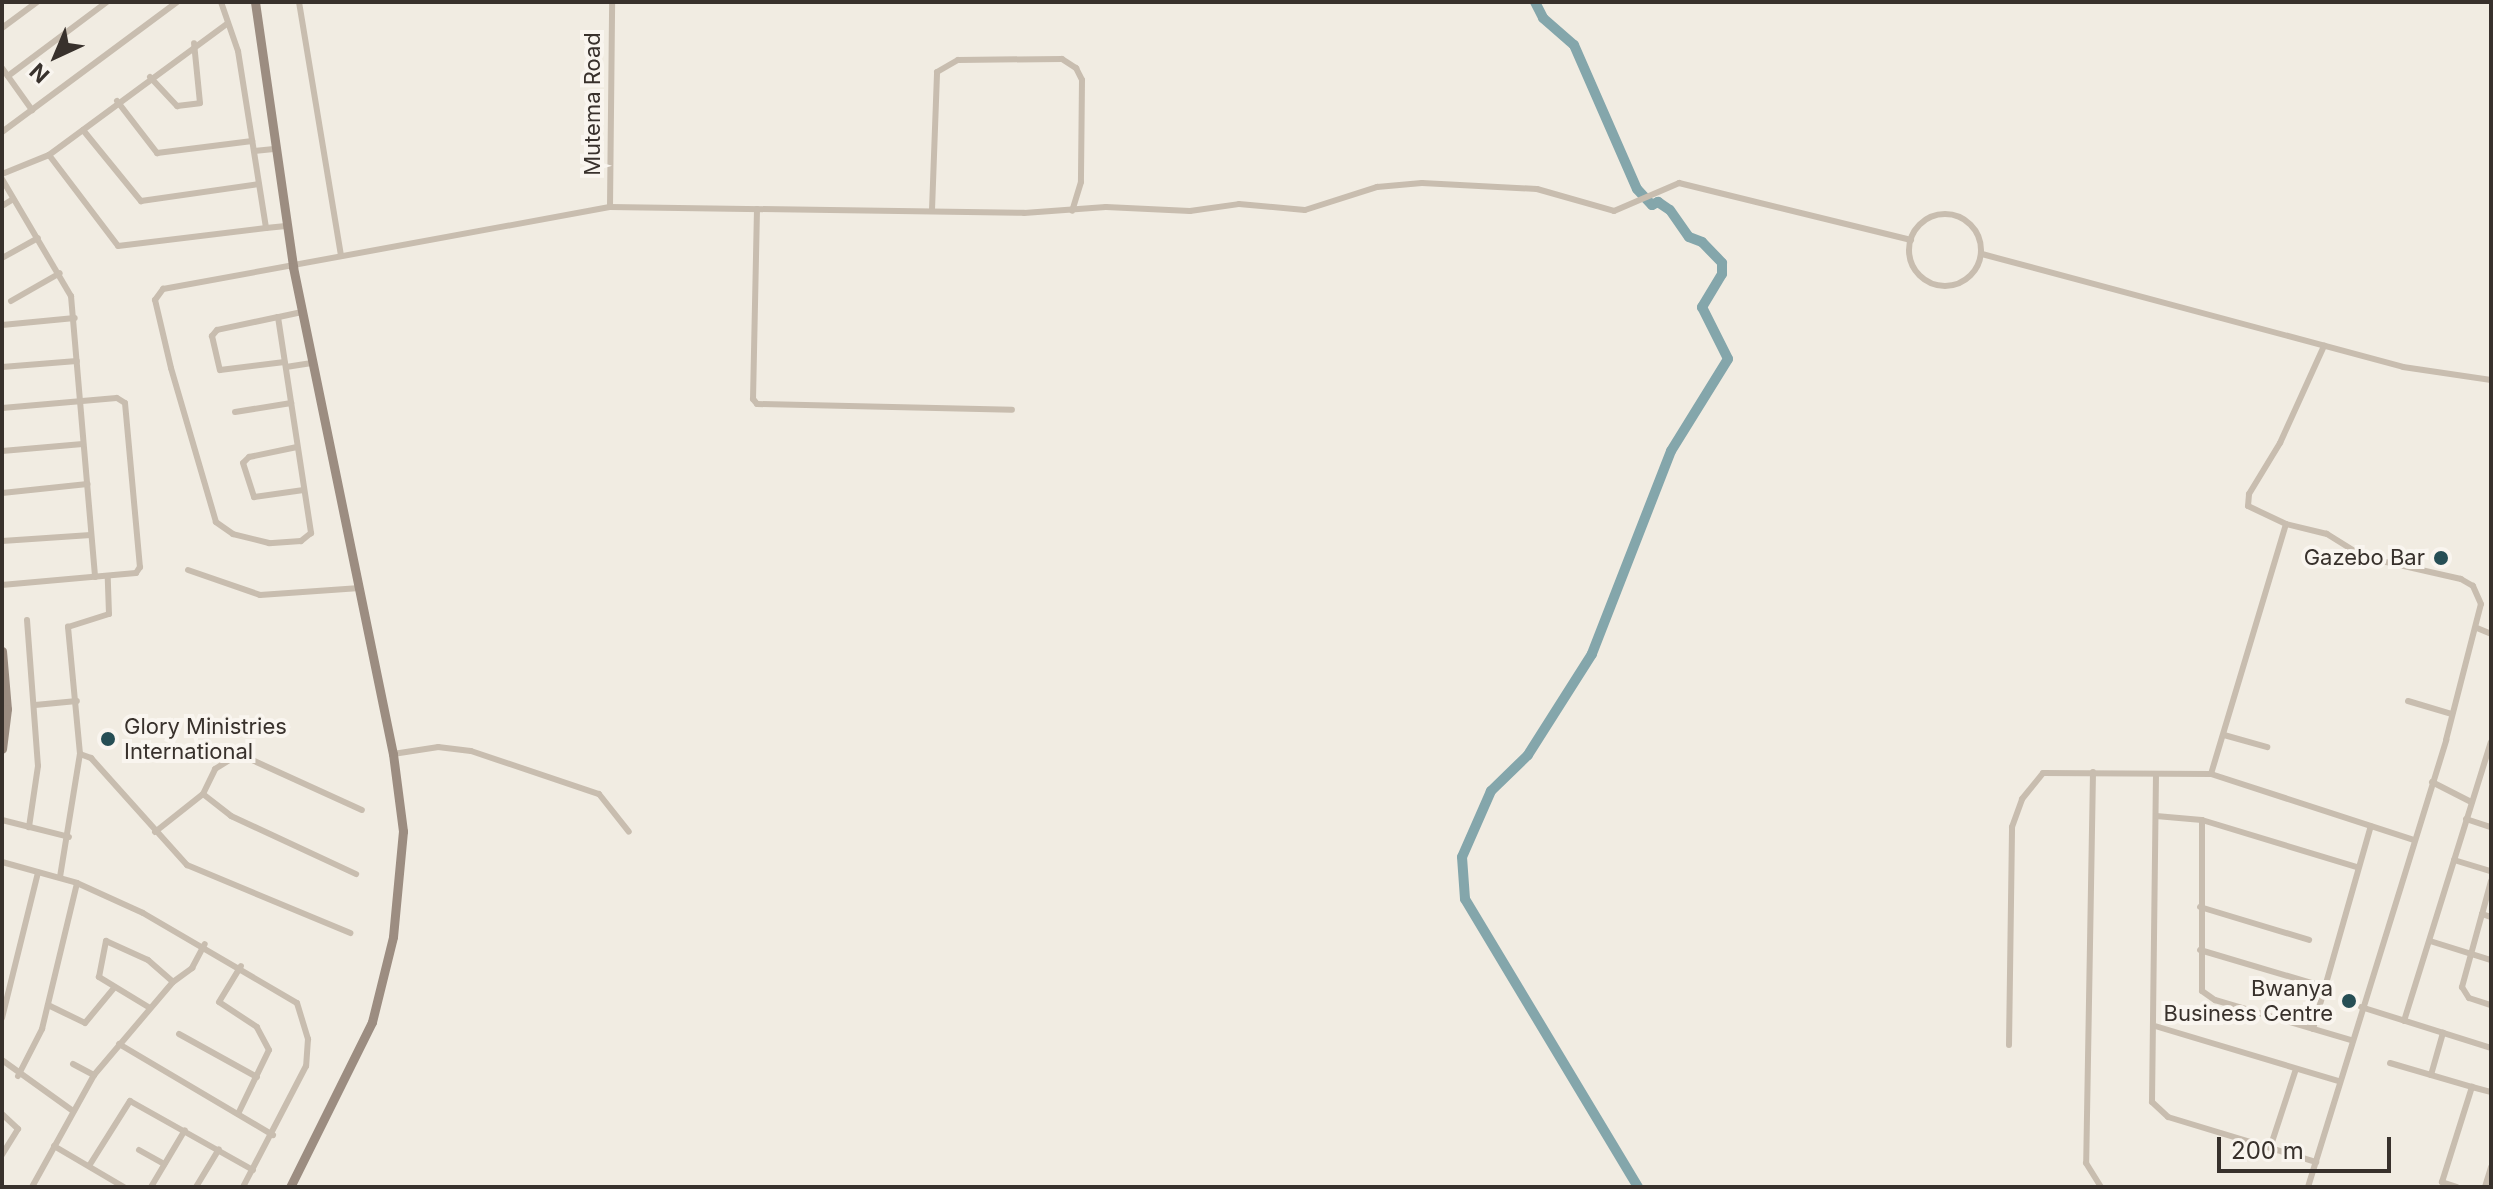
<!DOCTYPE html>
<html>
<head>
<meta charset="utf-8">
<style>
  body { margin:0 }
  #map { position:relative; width:2493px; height:1189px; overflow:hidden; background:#f1ece2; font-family:Inter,sans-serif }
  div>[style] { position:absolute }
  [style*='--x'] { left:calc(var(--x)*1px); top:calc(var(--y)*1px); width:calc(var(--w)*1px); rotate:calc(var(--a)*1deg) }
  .river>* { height:10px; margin:-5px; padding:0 5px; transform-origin:5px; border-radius:5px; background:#84a6ab }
  .street>* { height:6px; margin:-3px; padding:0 3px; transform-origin:3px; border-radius:3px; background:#c8bdaf }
  .street>.ring { margin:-3px; padding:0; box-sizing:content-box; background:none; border:6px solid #c8bdaf; border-radius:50% }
  .secondary>* { height:9px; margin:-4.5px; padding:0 4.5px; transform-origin:4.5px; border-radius:4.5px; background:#9c8d81 }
  .dots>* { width:22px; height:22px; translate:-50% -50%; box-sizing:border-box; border:4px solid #f9f5ef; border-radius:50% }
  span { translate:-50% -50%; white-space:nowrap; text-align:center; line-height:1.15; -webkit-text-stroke:8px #f9f5ef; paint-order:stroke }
  .street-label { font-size:22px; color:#38312c }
  .poi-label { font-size:22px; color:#38312c }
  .right { translate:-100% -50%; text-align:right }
  .left { translate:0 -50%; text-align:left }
  .frame { position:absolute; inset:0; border:4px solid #38312c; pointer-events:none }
  .north { position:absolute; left:16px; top:16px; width:80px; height:80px; -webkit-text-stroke:6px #f9f5ef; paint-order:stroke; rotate:224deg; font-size:22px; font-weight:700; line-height:32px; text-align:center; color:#38312c }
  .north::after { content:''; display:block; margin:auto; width:28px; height:36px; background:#38312c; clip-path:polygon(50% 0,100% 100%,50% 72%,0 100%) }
  .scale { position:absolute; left:2217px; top:1137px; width:174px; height:36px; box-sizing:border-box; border:4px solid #38312c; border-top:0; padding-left:10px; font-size:24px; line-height:28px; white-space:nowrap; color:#38312c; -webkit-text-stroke:6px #f9f5ef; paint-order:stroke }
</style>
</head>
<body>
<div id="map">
  <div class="river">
    <div style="--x:1535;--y:2;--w:18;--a:63"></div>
    <div style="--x:1543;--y:18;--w:41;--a:41.1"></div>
    <div style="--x:1574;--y:45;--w:157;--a:66.4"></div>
    <div style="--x:1637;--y:189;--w:22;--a:47"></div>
    <div style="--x:1652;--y:205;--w:7;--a:-27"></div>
    <div style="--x:1658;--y:202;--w:14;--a:34"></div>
    <div style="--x:1670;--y:210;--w:33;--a:55"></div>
    <div style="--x:1689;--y:237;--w:14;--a:21"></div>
    <div style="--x:1702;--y:242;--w:29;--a:46"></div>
    <div style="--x:1722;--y:263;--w:11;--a:90"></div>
    <div style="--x:1722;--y:274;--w:39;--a:121"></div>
    <div style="--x:1702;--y:307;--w:58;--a:63.4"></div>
    <div style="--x:1728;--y:359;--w:108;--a:121.8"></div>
    <div style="--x:1671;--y:451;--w:218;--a:111.3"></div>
    <div style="--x:1592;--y:654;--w:120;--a:122.4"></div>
    <div style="--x:1528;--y:755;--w:52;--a:135.8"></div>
    <div style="--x:1491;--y:791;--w:72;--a:113.7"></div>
    <div style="--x:1462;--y:857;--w:42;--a:85.9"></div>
    <div style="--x:1465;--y:899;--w:336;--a:59"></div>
  </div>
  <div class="street">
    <div style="--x:221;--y:2;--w:52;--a:70.9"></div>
    <div style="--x:238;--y:51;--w:179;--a:81"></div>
    <div style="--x:266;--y:228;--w:20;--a:-6"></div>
    <div style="--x:299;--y:2;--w:256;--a:80.6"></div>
    <div style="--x:2;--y:28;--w:44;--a:-36.6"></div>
    <div style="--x:2;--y:68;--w:52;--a:54.5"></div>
    <div style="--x:8;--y:76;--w:124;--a:-36.8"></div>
    <div style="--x:150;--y:77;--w:40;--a:47"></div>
    <div style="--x:177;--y:106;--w:23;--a:-7"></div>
    <div style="--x:200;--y:103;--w:60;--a:-95.7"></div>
    <div style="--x:117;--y:101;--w:66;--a:52.4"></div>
    <div style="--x:157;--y:153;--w:96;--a:-7.2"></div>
    <div style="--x:83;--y:130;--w:92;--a:50.8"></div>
    <div style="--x:141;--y:201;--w:119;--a:-8.2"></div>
    <div style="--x:2;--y:132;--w:218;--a:-36.6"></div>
    <div style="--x:254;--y:151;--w:20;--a:-6"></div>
    <div style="--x:49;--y:155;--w:114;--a:52.8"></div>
    <div style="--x:118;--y:246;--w:149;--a:-6.9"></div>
    <div style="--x:2;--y:174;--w:51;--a:-22"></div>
    <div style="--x:49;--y:155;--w:221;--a:-36.4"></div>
    <div style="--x:2;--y:179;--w:136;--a:59.5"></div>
    <div style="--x:71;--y:296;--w:282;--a:85.1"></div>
    <div style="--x:2;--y:206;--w:13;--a:-32"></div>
    <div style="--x:610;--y:207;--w:205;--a:-89.4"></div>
    <div style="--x:757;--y:209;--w:190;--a:91.2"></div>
    <div style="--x:753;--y:399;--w:6;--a:51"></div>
    <div style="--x:757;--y:404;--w:255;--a:1.3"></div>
    <div style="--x:932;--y:210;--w:138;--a:-87.9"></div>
    <div style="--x:937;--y:72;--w:24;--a:-30"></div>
    <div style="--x:958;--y:60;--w:104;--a:-0.6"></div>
    <div style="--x:1062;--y:59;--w:17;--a:33"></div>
    <div style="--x:1076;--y:68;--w:13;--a:63"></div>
    <div style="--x:1082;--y:80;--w:102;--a:90.6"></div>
    <div style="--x:1081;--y:182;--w:30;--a:107"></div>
    <div class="ring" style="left:1909px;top:214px;width:66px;height:66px"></div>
    <div style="--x:1982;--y:254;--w:436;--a:15"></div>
    <div style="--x:2403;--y:367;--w:89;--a:8.4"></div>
    <div style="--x:2;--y:258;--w:41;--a:-29.1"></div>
    <div style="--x:11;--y:301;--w:56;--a:-29.7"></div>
    <div style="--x:302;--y:312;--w:25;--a:168"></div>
    <div style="--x:278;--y:317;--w:219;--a:81.3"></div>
    <div style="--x:311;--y:533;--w:13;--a:141"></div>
    <div style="--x:301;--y:541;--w:32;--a:176"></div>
    <div style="--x:269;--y:543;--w:37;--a:-166"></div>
    <div style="--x:233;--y:534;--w:21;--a:-145"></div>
    <div style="--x:216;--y:522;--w:160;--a:-106.3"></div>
    <div style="--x:171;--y:368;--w:70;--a:-103.2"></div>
    <div style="--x:155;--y:300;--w:14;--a:-54"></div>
    <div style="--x:163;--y:289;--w:454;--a:-10.4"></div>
    <div style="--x:610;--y:207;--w:414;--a:0.8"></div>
    <div style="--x:1024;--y:213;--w:82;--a:-4.2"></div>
    <div style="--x:1106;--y:207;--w:84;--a:2.7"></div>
    <div style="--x:1190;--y:211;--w:49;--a:-8.1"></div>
    <div style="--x:1239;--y:204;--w:66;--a:5.2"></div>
    <div style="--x:1305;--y:210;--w:76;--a:-17.7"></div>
    <div style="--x:1377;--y:187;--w:45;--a:-5.1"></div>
    <div style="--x:1422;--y:183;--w:115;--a:3"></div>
    <div style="--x:1537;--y:189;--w:80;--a:15.9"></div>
    <div style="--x:1614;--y:211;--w:71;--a:-23.3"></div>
    <div style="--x:1679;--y:183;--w:239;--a:13.8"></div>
    <div style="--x:278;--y:317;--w:62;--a:168"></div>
    <div style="--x:217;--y:330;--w:8;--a:130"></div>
    <div style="--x:212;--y:336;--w:35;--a:77"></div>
    <div style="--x:220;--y:370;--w:65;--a:-7"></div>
    <div style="--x:2;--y:325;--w:73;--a:-5.5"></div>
    <div style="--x:2;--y:367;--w:75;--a:-4.6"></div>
    <div style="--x:286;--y:367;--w:26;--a:-9"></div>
    <div style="--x:2;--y:408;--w:115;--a:-5"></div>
    <div style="--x:117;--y:398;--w:9;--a:32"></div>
    <div style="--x:125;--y:403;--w:165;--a:84.8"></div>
    <div style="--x:140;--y:567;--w:7;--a:124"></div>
    <div style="--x:136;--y:573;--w:135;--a:174.9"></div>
    <div style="--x:235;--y:412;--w:57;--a:-9.1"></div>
    <div style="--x:297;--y:447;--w:49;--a:168.2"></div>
    <div style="--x:249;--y:457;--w:8;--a:135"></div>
    <div style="--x:243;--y:463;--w:36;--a:72"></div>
    <div style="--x:254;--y:497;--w:50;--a:-8"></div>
    <div style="--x:2;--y:451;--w:81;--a:-4.9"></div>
    <div style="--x:2;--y:493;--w:86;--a:-6"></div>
    <div style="--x:2;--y:541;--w:89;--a:-3.9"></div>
    <div style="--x:188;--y:570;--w:76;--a:19.1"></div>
    <div style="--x:260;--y:595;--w:100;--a:-4"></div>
    <div style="--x:27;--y:620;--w:146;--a:85.7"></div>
    <div style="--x:38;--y:766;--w:62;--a:98.4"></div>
    <div style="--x:2477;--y:628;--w:15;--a:23"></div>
    <div style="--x:2408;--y:701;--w:46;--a:16.5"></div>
    <div style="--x:35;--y:705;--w:42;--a:-5.4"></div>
    <div style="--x:2224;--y:735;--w:45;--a:15.6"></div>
    <div style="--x:80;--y:754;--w:12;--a:20"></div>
    <div style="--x:91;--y:758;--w:144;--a:48.1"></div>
    <div style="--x:187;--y:865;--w:177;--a:22.6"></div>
    <div style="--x:393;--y:754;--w:46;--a:-8.8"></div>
    <div style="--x:438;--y:747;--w:33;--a:7"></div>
    <div style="--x:471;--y:751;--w:135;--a:18.6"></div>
    <div style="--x:599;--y:794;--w:48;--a:51.7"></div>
    <div style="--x:2093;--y:772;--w:391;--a:91"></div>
    <div style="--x:2086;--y:1163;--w:28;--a:58"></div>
    <div style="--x:2156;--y:774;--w:328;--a:90.7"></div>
    <div style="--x:2152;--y:1102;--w:22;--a:43"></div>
    <div style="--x:2168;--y:1117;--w:155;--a:16.9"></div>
    <div style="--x:2211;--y:774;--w:261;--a:-73.3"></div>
    <div style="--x:2432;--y:782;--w:44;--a:27.1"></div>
    <div style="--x:203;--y:794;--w:28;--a:-64"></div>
    <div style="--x:215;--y:769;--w:28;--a:-32"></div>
    <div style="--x:239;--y:754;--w:135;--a:24.5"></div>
    <div style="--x:2156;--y:816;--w:46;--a:5"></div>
    <div style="--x:2202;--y:820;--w:162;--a:16.9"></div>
    <div style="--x:2466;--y:819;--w:26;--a:18"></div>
    <div style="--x:2;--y:820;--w:69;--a:14.2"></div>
    <div style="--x:2202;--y:820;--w:171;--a:90"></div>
    <div style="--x:2202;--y:991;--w:16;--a:35"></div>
    <div style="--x:2215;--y:1000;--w:142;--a:16.4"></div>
    <div style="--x:155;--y:832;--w:61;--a:-38.4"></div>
    <div style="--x:203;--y:794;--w:36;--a:38"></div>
    <div style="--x:231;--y:816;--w:138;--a:24.9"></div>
    <div style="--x:2454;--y:860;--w:39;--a:17"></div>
    <div style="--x:2;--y:862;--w:78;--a:15.6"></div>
    <div style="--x:77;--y:883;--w:72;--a:24.4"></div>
    <div style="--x:143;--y:913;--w:178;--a:30.3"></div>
    <div style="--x:297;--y:1003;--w:38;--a:73"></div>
    <div style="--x:308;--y:1039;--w:27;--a:94"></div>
    <div style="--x:306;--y:1066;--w:136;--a:117.5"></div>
    <div style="--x:60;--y:877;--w:125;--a:-80.8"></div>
    <div style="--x:80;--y:754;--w:128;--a:-95.4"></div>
    <div style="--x:68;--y:627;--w:43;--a:-17.6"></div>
    <div style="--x:109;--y:614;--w:38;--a:-92"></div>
    <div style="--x:2491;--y:881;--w:34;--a:105"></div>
    <div style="--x:2482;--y:914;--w:9;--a:18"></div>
    <div style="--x:2200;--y:907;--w:114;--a:16.8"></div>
    <div style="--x:2482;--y:914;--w:76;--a:105.3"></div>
    <div style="--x:2462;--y:987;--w:13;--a:58"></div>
    <div style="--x:2469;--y:998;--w:23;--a:18"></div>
    <div style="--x:2430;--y:941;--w:64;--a:17.3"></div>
    <div style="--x:2200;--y:950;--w:130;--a:16.5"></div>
    <div style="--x:48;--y:1005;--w:41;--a:25.9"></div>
    <div style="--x:85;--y:1023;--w:45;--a:-50.4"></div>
    <div style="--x:2361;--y:1007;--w:136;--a:17.5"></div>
    <div style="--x:150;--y:1008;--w:60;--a:-148.7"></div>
    <div style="--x:99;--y:977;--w:37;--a:-79"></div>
    <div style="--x:106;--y:941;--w:46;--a:24.3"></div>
    <div style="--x:148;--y:960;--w:33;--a:41"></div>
    <div style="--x:2;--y:1018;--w:150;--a:-76.1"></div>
    <div style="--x:2404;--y:1021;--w:292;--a:-72.7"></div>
    <div style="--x:2155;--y:1026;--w:191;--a:16.7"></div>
    <div style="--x:2313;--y:1029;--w:211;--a:-74.1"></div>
    <div style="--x:179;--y:1034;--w:89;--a:28.9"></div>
    <div style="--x:119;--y:1044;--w:179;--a:30.6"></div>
    <div style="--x:2009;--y:1045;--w:218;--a:-89.2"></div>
    <div style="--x:2012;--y:827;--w:30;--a:-70"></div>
    <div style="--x:2022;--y:799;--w:33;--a:-51"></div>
    <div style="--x:2043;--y:773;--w:168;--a:0.3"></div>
    <div style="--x:2211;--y:774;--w:213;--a:18"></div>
    <div style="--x:2;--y:1060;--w:87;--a:35.7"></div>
    <div style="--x:2390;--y:1063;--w:85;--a:16.3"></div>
    <div style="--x:73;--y:1064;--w:24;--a:28"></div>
    <div style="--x:2431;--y:1075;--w:44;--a:-74.1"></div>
    <div style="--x:18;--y:1076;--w:53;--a:-62.9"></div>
    <div style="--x:42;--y:1029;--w:150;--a:-76.5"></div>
    <div style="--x:2;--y:1114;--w:22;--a:43"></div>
    <div style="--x:18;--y:1129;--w:31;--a:122"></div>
    <div style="--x:238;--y:1114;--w:71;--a:-64.2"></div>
    <div style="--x:269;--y:1050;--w:26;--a:-118"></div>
    <div style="--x:257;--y:1027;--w:45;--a:-146.7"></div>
    <div style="--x:219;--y:1002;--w:42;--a:-58.6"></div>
    <div style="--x:54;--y:1146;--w:81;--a:30.4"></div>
    <div style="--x:2270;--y:1148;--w:83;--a:-71.8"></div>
    <div style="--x:139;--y:1150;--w:29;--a:29"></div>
    <div style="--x:89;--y:1166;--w:77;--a:-57.8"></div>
    <div style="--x:130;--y:1101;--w:141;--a:29.3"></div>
    <div style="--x:32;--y:1187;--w:128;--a:-61"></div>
    <div style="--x:94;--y:1075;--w:122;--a:-49.7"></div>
    <div style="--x:173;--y:982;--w:24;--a:-36"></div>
    <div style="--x:192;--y:968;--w:27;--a:-62"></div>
    <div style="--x:151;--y:1187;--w:66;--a:-59.2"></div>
    <div style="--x:196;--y:1187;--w:44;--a:-58.8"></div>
    <div style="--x:2308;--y:1187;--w:468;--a:-72.8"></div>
    <div style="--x:2446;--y:740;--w:140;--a:-75.6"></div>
    <div style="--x:2481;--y:604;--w:20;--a:-114"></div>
    <div style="--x:2473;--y:586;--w:14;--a:-150"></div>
    <div style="--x:2461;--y:579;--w:99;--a:-167.2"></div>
    <div style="--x:2364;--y:557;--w:44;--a:-148.1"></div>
    <div style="--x:2327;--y:534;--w:42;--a:-166.3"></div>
    <div style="--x:2286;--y:524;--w:42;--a:-154.7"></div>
    <div style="--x:2248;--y:506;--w:12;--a:-85"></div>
    <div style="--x:2249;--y:494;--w:60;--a:-58.7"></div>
    <div style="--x:2280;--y:443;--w:107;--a:-65.6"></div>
    <div style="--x:2457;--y:1187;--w:16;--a:-162"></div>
    <div style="--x:2442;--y:1182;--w:100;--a:-72.5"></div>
    <div style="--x:2472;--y:1087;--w:20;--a:15"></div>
    <div style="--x:2485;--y:1187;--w:21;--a:-73"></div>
  </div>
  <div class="secondary">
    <div style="--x:255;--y:2;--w:268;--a:81.8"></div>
    <div style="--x:293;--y:267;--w:497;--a:78.4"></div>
    <div style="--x:393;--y:754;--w:78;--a:82.6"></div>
    <div style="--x:403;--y:831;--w:106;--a:95.4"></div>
    <div style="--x:393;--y:937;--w:88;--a:103.9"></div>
    <div style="--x:372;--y:1022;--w:184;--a:116.4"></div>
    <div style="--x:2;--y:651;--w:58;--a:85.1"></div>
    <div style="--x:7;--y:709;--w:40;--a:97.1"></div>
  </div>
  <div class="dots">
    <div style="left:2441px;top:558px;background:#264e55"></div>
    <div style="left:108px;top:739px;background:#264e55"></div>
    <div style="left:2349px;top:1001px;background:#264e55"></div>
  </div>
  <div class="street-label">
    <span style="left:593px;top:104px;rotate:-90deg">Mutema Road</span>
  </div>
  <div class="poi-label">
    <span class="right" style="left:2425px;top:558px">Gazebo Bar</span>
    <span class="left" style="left:124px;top:739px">Glory Ministries<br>International</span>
    <span class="right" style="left:2333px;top:1001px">Bwanya<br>Business Centre</span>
  </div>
  <div class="frame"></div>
  <div class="north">N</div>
  <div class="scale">200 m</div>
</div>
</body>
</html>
